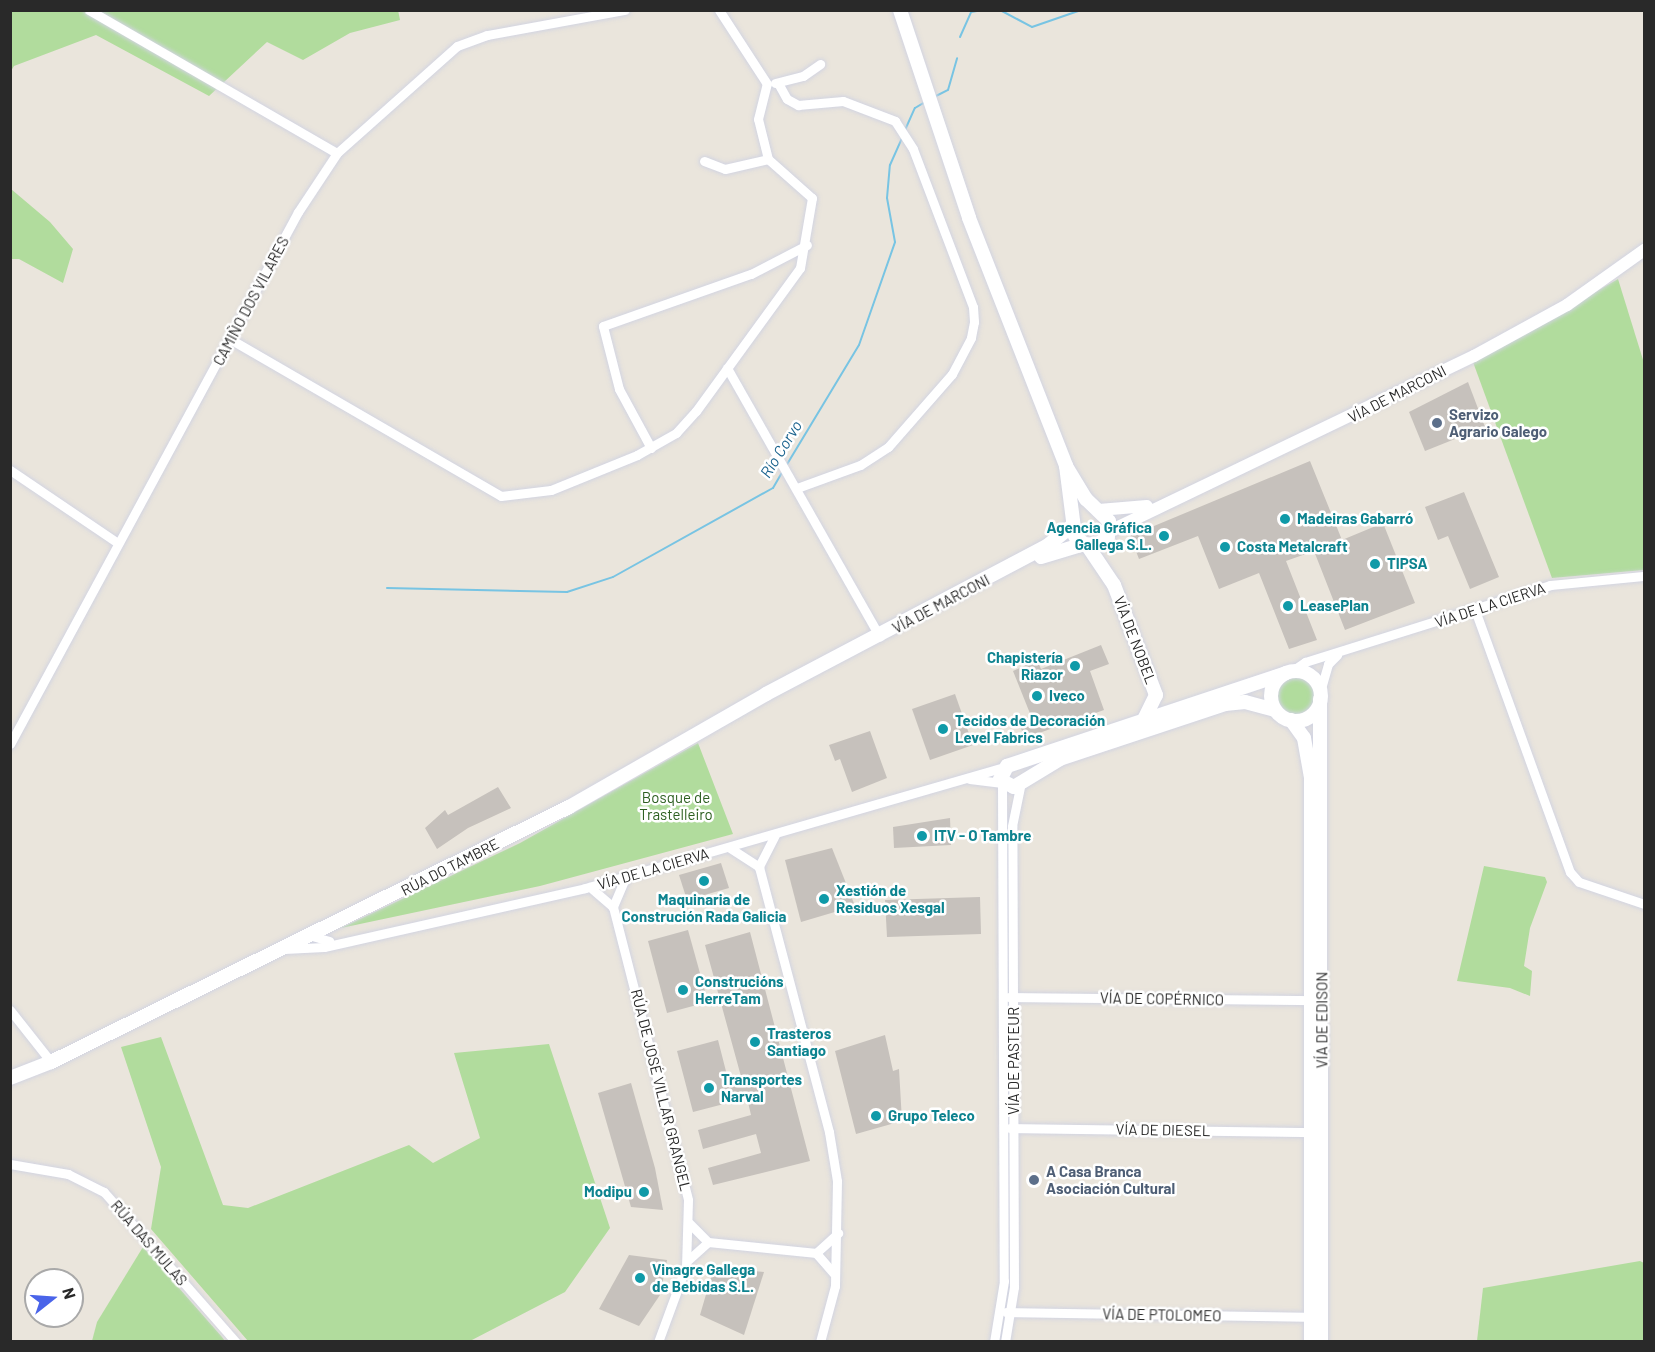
<!DOCTYPE html>
<html>
<head>
<meta charset="utf-8">
<style>
  body { margin:0 }
  #map { position:relative; width:1655px; height:1352px; overflow:hidden; background:#eae5dc; font-family:Barlow,sans-serif }
  div>[style] { position:absolute }
  [style*='--x'] { left:calc(var(--x)*1px); top:calc(var(--y)*1px); width:calc(var(--w)*1px); rotate:calc(var(--a)*1deg) }
  .green>* { inset:0; background:#b1dc9d }
  .round { border-radius:50% }
  .stream>* { height:2px; margin:-1px; padding:0 1px; transform-origin:1px; border-radius:1px; background:#78c4e3 }
  .building>* { inset:0; background:#c6c1bc }
  .roads { filter:drop-shadow(0 0 2px #d2d4e1) drop-shadow(0 0 2px #d2d4e1) }
  .minor>* { height:9px; margin:-4.5px; padding:0 4.5px; transform-origin:4.5px; border-radius:4.5px; background:#fff }
  .tertiary>* { height:12px; margin:-6px; padding:0 6px; transform-origin:6px; border-radius:6px; background:#fff }
  .secondary>* { height:14px; margin:-7px; padding:0 7px; transform-origin:7px; border-radius:7px; background:#fff }
  .secondary>.ring { margin:-7px; padding:0; box-sizing:content-box; background:none; border:14px solid #fff; border-radius:50% }
  .dots>* { width:16px; height:16px; translate:-50% -50%; box-sizing:border-box; border:3px solid #fff; border-radius:50% }
  span { translate:-50% -50%; white-space:nowrap; text-align:center; line-height:1.15; -webkit-text-stroke:5px #fff; paint-order:stroke }
  .street-label { font-size:15px; color:#292929 }
  .service-label { font-size:15px; color:#4e5e75; font-weight:700 }
  .left { translate:0 -50%; text-align:left }
  .culture-label { font-size:15px; color:#0d838f; font-weight:700 }
  .right { translate:-100% -50%; text-align:right }
  .park-label { font-size:15px; color:#2c5f20 }
  .water-label { font-size:16px; color:#19628d; font-style:italic }
  .frame { position:absolute; inset:0; border:12px solid #292929; pointer-events:none }
  .north { position:absolute; left:24px; top:1268px; width:60px; height:60px; box-sizing:border-box; background:#fff; border:2px solid #a9a9a9; border-radius:50%; rotate:73deg; font-size:16px; font-weight:700; line-height:24px; text-align:center; color:#292929 }
  .north::after { content:''; display:block; margin:auto; width:21px; height:27px; background:#4a64e9; clip-path:polygon(50% 0,100% 100%,50% 72%,0 100%) }
</style>
</head>
<body>
<div id="map">
  <div class="green">
    <div style="clip-path:polygon(398px 10px,400px 20px,350px 33px,303px 60px,267px 42px,209px 96px,96px 35px,14px 66px,11px 71px,11px 11px)"></div>
    <div style="clip-path:polygon(11px 189px,50px 222px,73px 249px,63px 283px,19px 259px,11px 259px)"></div>
    <div style="clip-path:polygon(1618px 279px,1644px 363px,1644px 570px,1552px 578px,1473px 362px)"></div>
    <div class="round" style="left:1278px;top:678px;width:36px;height:36px"></div>
    <div style="clip-path:polygon(698px 743px,733px 834px,540px 886px,341px 928px,520px 843px)"></div>
    <div style="clip-path:polygon(1484px 866px,1545px 877px,1547px 882px,1530px 928px,1524px 966px,1532px 971px,1530px 996px,1510px 988px,1457px 981px)"></div>
    <div style="clip-path:polygon(161px 1037px,223px 1205px,248px 1208px,409px 1145px,433px 1163px,480px 1138px,454px 1053px,549px 1044px,610px 1228px,565px 1292px,470px 1341px,248px 1341px,151px 1229px,161px 1167px,121px 1047px)"></div>
    <div style="clip-path:polygon(143px 1247px,222px 1337px,225px 1341px,92px 1341px,97px 1322px)"></div>
    <div style="clip-path:polygon(1640px 1261px,1644px 1263px,1644px 1341px,1477px 1341px,1483px 1288px)"></div>
  </div>
  <div class="stream">
    <div style="--x:1000;--y:10;--w:36;--a:28"></div>
    <div style="--x:1032;--y:27;--w:52;--a:-19.1"></div>
    <div style="--x:960;--y:37;--w:27;--a:-66"></div>
    <div style="--x:971;--y:12;--w:12;--a:-9"></div>
    <div style="--x:936;--y:96;--w:13;--a:-27"></div>
    <div style="--x:948;--y:90;--w:33;--a:-74"></div>
    <div style="--x:905;--y:130;--w:24;--a:-66"></div>
    <div style="--x:915;--y:108;--w:12;--a:-31"></div>
    <div style="--x:786;--y:466;--w:141;--a:-58.9"></div>
    <div style="--x:859;--y:345;--w:109;--a:-70.7"></div>
    <div style="--x:895;--y:242;--w:45;--a:-100.3"></div>
    <div style="--x:887;--y:198;--w:33;--a:-85"></div>
    <div style="--x:890;--y:165;--w:30;--a:-66"></div>
    <div style="--x:387;--y:588;--w:180;--a:1.3"></div>
    <div style="--x:567;--y:592;--w:48;--a:-18.1"></div>
    <div style="--x:613;--y:577;--w:183;--a:-29.1"></div>
    <div style="--x:773;--y:488;--w:20;--a:-60"></div>
  </div>
  <div class="building">
    <div style="clip-path:polygon(1468px 382px,1485px 427px,1425px 451px,1409px 412px)"></div>
    <div style="clip-path:polygon(1310px 461px,1342px 540px,1383px 523px,1415px 603px,1345px 630px,1314px 551px,1286px 561px,1317px 640px,1289px 649px,1259px 573px,1219px 589px,1198px 536px,1139px 559px,1130px 536px)"></div>
    <div style="clip-path:polygon(1464px 492px,1499px 577px,1470px 589px,1448px 536px,1438px 540px,1425px 507px)"></div>
    <div style="clip-path:polygon(1101px 645px,1109px 664px,1090px 671px,1104px 710px,1025px 738px,1020px 726px,1033px 721px,1013px 671px,1037px 660px,1041px 669px)"></div>
    <div style="clip-path:polygon(955px 694px,973px 745px,930px 760px,912px 709px)"></div>
    <div style="clip-path:polygon(870px 731px,887px 778px,852px 792px,840px 759px,835px 761px,829px 745px)"></div>
    <div style="clip-path:polygon(498px 787px,511px 808px,468px 828px,437px 849px,425px 828px,445px 810px,448px 815px)"></div>
    <div style="clip-path:polygon(950px 818px,951px 845px,894px 848px,893px 827px)"></div>
    <div style="clip-path:polygon(832px 848px,855px 906px,801px 922px,785px 860px)"></div>
    <div style="clip-path:polygon(721px 863px,729px 888px,687px 900px,679px 875px)"></div>
    <div style="clip-path:polygon(980px 897px,981px 934px,887px 937px,885px 900px)"></div>
    <div style="clip-path:polygon(688px 930px,708px 1002px,667px 1013px,648px 941px)"></div>
    <div style="clip-path:polygon(750px 932px,810px 1161px,713px 1185px,708px 1168px,761px 1153px,756px 1134px,703px 1149px,698px 1130px,751px 1115px,747px 1098px,693px 1112px,677px 1051px,718px 1040px,729px 1083px,742px 1080px,705px 945px)"></div>
    <div style="clip-path:polygon(885px 1035px,893px 1071px,899px 1069px,902px 1121px,856px 1134px,835px 1051px)"></div>
    <div style="clip-path:polygon(631px 1083px,655px 1168px,663px 1210px,631px 1207px,598px 1093px)"></div>
    <div style="clip-path:polygon(629px 1255px,667px 1260px,660px 1295px,639px 1326px,599px 1309px)"></div>
    <div style="clip-path:polygon(714px 1267px,764px 1272px,744px 1335px,700px 1315px)"></div>
  </div>
  <div class="roads">
    <div class="minor">
      <div style="--x:89;--y:10;--w:286;--a:30"></div>
      <div style="--x:719;--y:10;--w:88;--a:57"></div>
      <div style="--x:775;--y:83;--w:29;--a:-14"></div>
      <div style="--x:803;--y:76;--w:21;--a:-35"></div>
      <div style="--x:778;--y:83;--w:18;--a:61"></div>
      <div style="--x:787;--y:99;--w:13;--a:29"></div>
      <div style="--x:798;--y:105;--w:45;--a:-5.1"></div>
      <div style="--x:843;--y:101;--w:56;--a:21"></div>
      <div style="--x:895;--y:121;--w:33;--a:57"></div>
      <div style="--x:913;--y:149;--w:169;--a:69.2"></div>
      <div style="--x:973;--y:307;--w:15;--a:86"></div>
      <div style="--x:974;--y:322;--w:16;--a:101"></div>
      <div style="--x:971;--y:338;--w:41;--a:117.8"></div>
      <div style="--x:952;--y:374;--w:97;--a:131.2"></div>
      <div style="--x:888;--y:447;--w:33;--a:147"></div>
      <div style="--x:860;--y:465;--w:67;--a:159.9"></div>
      <div style="--x:704;--y:161;--w:22;--a:21"></div>
      <div style="--x:725;--y:169;--w:44;--a:-13.1"></div>
      <div style="--x:230;--y:339;--w:313;--a:30.1"></div>
      <div style="--x:501;--y:496;--w:50;--a:-6.8"></div>
      <div style="--x:551;--y:490;--w:93;--a:-22.1"></div>
      <div style="--x:637;--y:455;--w:45;--a:-29.4"></div>
      <div style="--x:676;--y:433;--w:30;--a:-48"></div>
      <div style="--x:696;--y:411;--w:177;--a:-54"></div>
      <div style="--x:800;--y:268;--w:71;--a:-80.3"></div>
      <div style="--x:812;--y:198;--w:59;--a:-138.4"></div>
      <div style="--x:768;--y:159;--w:41;--a:-104"></div>
      <div style="--x:758;--y:119;--w:36;--a:-76"></div>
      <div style="--x:727;--y:368;--w:309;--a:60.4"></div>
      <div style="--x:651;--y:448;--w:67;--a:-118.5"></div>
      <div style="--x:619;--y:389;--w:65;--a:-104.3"></div>
      <div style="--x:603;--y:326;--w:157;--a:-19.4"></div>
      <div style="--x:751;--y:274;--w:63;--a:-27.4"></div>
      <div style="--x:10;--y:470;--w:130;--a:34.1"></div>
      <div style="--x:1475;--y:610;--w:279;--a:70.1"></div>
      <div style="--x:1570;--y:872;--w:13;--a:48"></div>
      <div style="--x:1579;--y:882;--w:69;--a:18.7"></div>
      <div style="--x:1292;--y:671;--w:16;--a:-35"></div>
      <div style="--x:1305;--y:662;--w:257;--a:-17.4"></div>
      <div style="--x:1550;--y:585;--w:94;--a:-5.5"></div>
      <div style="--x:1320;--y:692;--w:29;--a:-74"></div>
      <div style="--x:1328;--y:664;--w:13;--a:-45"></div>
      <div style="--x:10;--y:744;--w:605;--a:-61.57"></div>
      <div style="--x:298;--y:212;--w:71;--a:-56.5"></div>
      <div style="--x:337;--y:153;--w:161;--a:-41.7"></div>
      <div style="--x:457;--y:46;--w:32;--a:-20"></div>
      <div style="--x:487;--y:35;--w:140;--a:-10.3"></div>
      <div style="--x:970;--y:779;--w:32;--a:7"></div>
      <div style="--x:1002;--y:783;--w:498;--a:89.8"></div>
      <div style="--x:1004;--y:1281;--w:62;--a:99.3"></div>
      <div style="--x:775;--y:835;--w:36;--a:117"></div>
      <div style="--x:759;--y:867;--w:274;--a:75.2"></div>
      <div style="--x:829;--y:1132;--w:50;--a:80.7"></div>
      <div style="--x:837;--y:1181;--w:105;--a:91.1"></div>
      <div style="--x:835;--y:1286;--w:58;--a:105"></div>
      <div style="--x:730;--y:848;--w:35;--a:33"></div>
      <div style="--x:626;--y:876;--w:34;--a:113"></div>
      <div style="--x:613;--y:907;--w:302;--a:75.6"></div>
      <div style="--x:688;--y:1200;--w:66;--a:91.7"></div>
      <div style="--x:686;--y:1266;--w:81;--a:110.2"></div>
      <div style="--x:590;--y:887;--w:30;--a:41"></div>
      <div style="--x:312;--y:936;--w:18;--a:16"></div>
      <div style="--x:284;--y:949;--w:40;--a:-2.9"></div>
      <div style="--x:324;--y:947;--w:268;--a:-12.7"></div>
      <div style="--x:585;--y:888;--w:436;--a:-16.1"></div>
      <div style="--x:1009;--y:997;--w:308;--a:0.6"></div>
      <div style="--x:10;--y:1010;--w:66;--a:51.7"></div>
      <div style="--x:1010;--y:1128;--w:304;--a:0.8"></div>
      <div style="--x:10;--y:1164;--w:59;--a:9.8"></div>
      <div style="--x:68;--y:1174;--w:40;--a:26.6"></div>
      <div style="--x:104;--y:1192;--w:200;--a:48.7"></div>
      <div style="--x:689;--y:1223;--w:27;--a:45"></div>
      <div style="--x:708;--y:1242;--w:109;--a:5.8"></div>
      <div style="--x:816;--y:1253;--w:30;--a:-42"></div>
      <div style="--x:816;--y:1253;--w:29;--a:49"></div>
      <div style="--x:687;--y:1261;--w:28;--a:-42"></div>
      <div style="--x:1006;--y:1312;--w:310;--a:0.9"></div>
      <div style="--x:1005;--y:1342;--w:56;--a:-80.7"></div>
      <div style="--x:1014;--y:1287;--w:461;--a:-90.2"></div>
      <div style="--x:1012;--y:826;--w:45;--a:-78.4"></div>
    </div>
    <div class="tertiary">
      <div style="--x:1099;--y:510;--w:48;--a:-4.8"></div>
      <div style="--x:1110;--y:531;--w:404;--a:-25.7"></div>
      <div style="--x:1474;--y:356;--w:106;--a:-28.7"></div>
      <div style="--x:1567;--y:305;--w:95;--a:-35.5"></div>
    </div>
    <div class="secondary">
      <div style="--x:900;--y:10;--w:219;--a:71.6"></div>
      <div style="--x:969;--y:218;--w:266;--a:68.6"></div>
      <div style="--x:1066;--y:466;--w:39;--a:59"></div>
      <div style="--x:1086;--y:499;--w:32;--a:44"></div>
      <div style="--x:1109;--y:521;--w:16;--a:94"></div>
      <div style="--x:1108;--y:537;--w:14;--a:144"></div>
      <div style="--x:1097;--y:545;--w:13;--a:-176"></div>
      <div style="--x:1084;--y:544;--w:12;--a:-138"></div>
      <div style="--x:1075;--y:536;--w:71;--a:-97.3"></div>
      <div style="--x:1087;--y:545;--w:48;--a:56"></div>
      <div style="--x:1114;--y:585;--w:118;--a:69.1"></div>
      <div style="--x:1156;--y:695;--w:28;--a:116"></div>
      <div style="--x:1041;--y:557;--w:45;--a:-16.8"></div>
      <div class="ring" style="left:1271px;top:671px;width:36px;height:36px"></div>
      <div style="--x:1320;--y:699;--w:643;--a:89.91"></div>
      <div style="--x:1275;--y:710;--w:31;--a:-165"></div>
      <div style="--x:1245;--y:702;--w:20;--a:174"></div>
      <div style="--x:1225;--y:704;--w:174;--a:161.6"></div>
      <div style="--x:1060;--y:759;--w:54;--a:148.7"></div>
      <div style="--x:1014;--y:787;--w:16;--a:-153"></div>
      <div style="--x:1000;--y:780;--w:16;--a:-63"></div>
      <div style="--x:1007;--y:766;--w:294;--a:-18.4"></div>
      <div style="--x:1291;--y:720;--w:22;--a:54"></div>
      <div style="--x:1304;--y:738;--w:39;--a:80"></div>
      <div style="--x:1311;--y:776;--w:566;--a:90"></div>
      <div style="--x:10;--y:1078;--w:44;--a:-21.3"></div>
      <div style="--x:51;--y:1062;--w:577;--a:-26.21"></div>
      <div style="--x:569;--y:807;--w:227;--a:-29.8"></div>
      <div style="--x:766;--y:694;--w:318;--a:-27.8"></div>
      <div style="--x:1047;--y:546;--w:33;--a:-39"></div>
    </div>
  </div>
  <div class="dots">
    <div style="left:1437px;top:423px;background:#5c6f8a"></div>
    <div style="left:1285px;top:519px;background:#0f9aa8"></div>
    <div style="left:1164px;top:536px;background:#0f9aa8"></div>
    <div style="left:1225px;top:547px;background:#0f9aa8"></div>
    <div style="left:1375px;top:564px;background:#0f9aa8"></div>
    <div style="left:1288px;top:606px;background:#0f9aa8"></div>
    <div style="left:1075px;top:666px;background:#0f9aa8"></div>
    <div style="left:1037px;top:696px;background:#0f9aa8"></div>
    <div style="left:943px;top:729px;background:#0f9aa8"></div>
    <div style="left:922px;top:836px;background:#0f9aa8"></div>
    <div style="left:704px;top:881px;background:#0f9aa8"></div>
    <div style="left:824px;top:899px;background:#0f9aa8"></div>
    <div style="left:683px;top:990px;background:#0f9aa8"></div>
    <div style="left:755px;top:1042px;background:#0f9aa8"></div>
    <div style="left:709px;top:1088px;background:#0f9aa8"></div>
    <div style="left:876px;top:1116px;background:#0f9aa8"></div>
    <div style="left:1034px;top:1180px;background:#5c6f8a"></div>
    <div style="left:644px;top:1192px;background:#0f9aa8"></div>
    <div style="left:640px;top:1278px;background:#0f9aa8"></div>
  </div>
  <div class="street-label">
    <span style="left:251px;top:301px;rotate:-62deg">CAMIÑO DOS VILARES</span>
    <span style="left:1397px;top:394px;rotate:-27deg">VÍA DE MARCONI</span>
    <span style="left:941px;top:604px;rotate:-28deg">VÍA DE MARCONI</span>
    <span style="left:1490px;top:605px;rotate:-18deg">VÍA DE LA CIERVA</span>
    <span style="left:1135px;top:640px;rotate:69deg">VÍA DE NOBEL</span>
    <span style="left:450px;top:867px;rotate:-27deg">RÚA DO TAMBRE</span>
    <span style="left:653px;top:869px;rotate:-16deg">VÍA DE LA CIERVA</span>
    <span style="left:1162px;top:999px;rotate:1deg">VÍA DE COPÉRNICO</span>
    <span style="left:1322px;top:1020px;rotate:-90deg">VÍA DE EDISON</span>
    <span style="left:1014px;top:1061px;rotate:-90deg">VÍA DE PASTEUR</span>
    <span style="left:661px;top:1090px;rotate:76deg">RÚA DE JOSÉ VILLAR GRANGEL</span>
    <span style="left:1163px;top:1130px;rotate:1deg">VÍA DE DIESEL</span>
    <span style="left:149px;top:1243px;rotate:49deg">RÚA DAS MULAS</span>
    <span style="left:1162px;top:1315px;rotate:1deg">VÍA DE PTOLOMEO</span>
  </div>
  <div class="service-label">
    <span class="left" style="left:1449px;top:423px">Servizo<br>Agrario Galego</span>
    <span class="left" style="left:1046px;top:1180px">A Casa Branca<br>Asociación Cultural</span>
  </div>
  <div class="culture-label">
    <span class="left" style="left:1297px;top:519px">Madeiras Gabarró</span>
    <span class="right" style="left:1152px;top:536px">Agencia Gráfica<br>Gallega S.L.</span>
    <span class="left" style="left:1237px;top:547px">Costa Metalcraft</span>
    <span class="left" style="left:1387px;top:564px">TIPSA</span>
    <span class="left" style="left:1300px;top:606px">LeasePlan</span>
    <span class="right" style="left:1063px;top:666px">Chapistería<br>Riazor</span>
    <span class="left" style="left:1049px;top:696px">Iveco</span>
    <span class="left" style="left:955px;top:729px">Tecidos de Decoración<br>Level Fabrics</span>
    <span class="left" style="left:934px;top:836px">ITV - O Tambre</span>
    <span class="left" style="left:836px;top:899px">Xestión de<br>Residuos Xesgal</span>
    <span style="left:704px;top:908px">Maquinaria de<br>Construción Rada Galicia</span>
    <span class="left" style="left:695px;top:990px">Construcións<br>HerreTam</span>
    <span class="left" style="left:767px;top:1042px">Trasteros<br>Santiago</span>
    <span class="left" style="left:721px;top:1088px">Transportes<br>Narval</span>
    <span class="left" style="left:888px;top:1116px">Grupo Teleco</span>
    <span class="right" style="left:632px;top:1192px">Modipu</span>
    <span class="left" style="left:652px;top:1278px">Vinagre Gallega<br>de Bebidas S.L.</span>
  </div>
  <div class="park-label">
    <span style="left:676px;top:806px">Bosque de<br>Trastelleiro</span>
  </div>
  <div class="water-label">
    <span style="left:781px;top:449px;rotate:-58deg">Río Corvo</span>
  </div>
  <div class="frame"></div>
  <div class="north">N</div>
</div>
</body>
</html>
